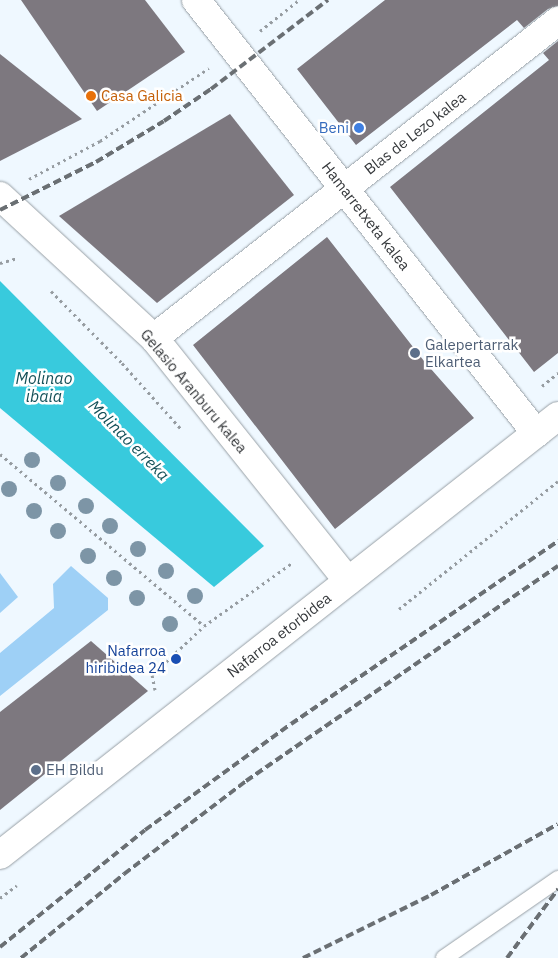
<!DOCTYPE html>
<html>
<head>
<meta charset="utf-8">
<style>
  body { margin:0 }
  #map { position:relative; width:558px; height:958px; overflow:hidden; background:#eff8ff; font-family:"IBM Plex Sans",sans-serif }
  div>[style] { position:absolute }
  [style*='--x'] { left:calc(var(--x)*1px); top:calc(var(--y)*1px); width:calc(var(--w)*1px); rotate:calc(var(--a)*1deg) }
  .green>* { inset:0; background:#9ed0f6 }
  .water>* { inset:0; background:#38cadd }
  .building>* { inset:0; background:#7d787f }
  .path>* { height:3px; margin-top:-1.5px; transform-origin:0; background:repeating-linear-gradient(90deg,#969ca1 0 2.5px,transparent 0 6.5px) }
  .roads { filter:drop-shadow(0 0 1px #98a0a6) drop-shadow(0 0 1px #98a0a6) }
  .lane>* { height:16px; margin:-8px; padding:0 8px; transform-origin:8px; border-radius:8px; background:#fff }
  .street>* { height:28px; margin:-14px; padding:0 14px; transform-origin:14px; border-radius:14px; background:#fff }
  .secondary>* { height:28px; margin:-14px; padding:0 14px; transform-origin:14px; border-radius:14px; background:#fff }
  .rail>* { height:4px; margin-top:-2px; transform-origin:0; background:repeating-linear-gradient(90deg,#6a6f73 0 8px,transparent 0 12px) }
  .trees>* { width:16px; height:16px; margin:-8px; border-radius:50%; background:#7d95a6 }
  .dots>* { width:14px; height:14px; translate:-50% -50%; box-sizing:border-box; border:2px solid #fff; border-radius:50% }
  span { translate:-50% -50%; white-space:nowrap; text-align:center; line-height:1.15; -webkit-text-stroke:5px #fff; paint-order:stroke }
  .food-label { font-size:15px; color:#c56008 }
  .left { translate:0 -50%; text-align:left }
  .shop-label { font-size:15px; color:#366cbe }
  .right { translate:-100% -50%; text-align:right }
  .street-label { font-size:15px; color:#34373a }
  .service-label { font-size:15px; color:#4e5e75 }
  .transit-label { font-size:15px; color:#164399 }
  .water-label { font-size:16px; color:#145058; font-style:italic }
</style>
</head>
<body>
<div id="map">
  <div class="green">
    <div style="clip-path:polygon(71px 566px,108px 598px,108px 610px,0 696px,0 653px,54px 608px,53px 584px)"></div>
    <div style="clip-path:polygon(0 573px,18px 597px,0 613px)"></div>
  </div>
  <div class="water">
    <div style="clip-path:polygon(0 281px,2px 283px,264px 546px,214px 587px,0 408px)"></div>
  </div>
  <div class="building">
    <div style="clip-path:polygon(21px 0,145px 0,185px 52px,97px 111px)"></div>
    <div style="clip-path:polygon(385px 0,558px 0,558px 6px,548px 9px,524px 28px,517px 20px,356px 145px,297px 69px)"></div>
    <div style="clip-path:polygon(558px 41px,558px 353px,534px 372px,390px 187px,549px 60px,543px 53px)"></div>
    <div style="clip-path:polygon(0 54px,82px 119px,0 161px)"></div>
    <div style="clip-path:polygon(230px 114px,294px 195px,157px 303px,59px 216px)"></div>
    <div style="clip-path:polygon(327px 237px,424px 361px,474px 418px,335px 529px,193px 345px)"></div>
    <div style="clip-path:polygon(91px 641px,148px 691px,0 810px,0 712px)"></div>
  </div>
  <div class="path">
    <div style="--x:260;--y:31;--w:50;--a:-38.5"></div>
    <div style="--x:29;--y:179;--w:81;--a:-28.2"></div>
    <div style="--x:100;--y:141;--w:131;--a:-33.8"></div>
    <div style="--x:0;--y:263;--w:19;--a:-16"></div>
    <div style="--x:51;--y:291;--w:101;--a:45.4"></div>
    <div style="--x:122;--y:363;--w:90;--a:48.2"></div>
    <div style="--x:542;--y:386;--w:21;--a:-39"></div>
    <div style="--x:0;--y:454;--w:267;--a:40.1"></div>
    <div style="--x:204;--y:626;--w:108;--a:-35.6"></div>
    <div style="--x:399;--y:609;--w:204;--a:-38.8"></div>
    <div style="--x:155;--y:690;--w:15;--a:-101"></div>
    <div style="--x:152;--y:675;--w:71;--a:-43.3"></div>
    <div style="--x:0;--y:898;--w:21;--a:-37"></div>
  </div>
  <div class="roads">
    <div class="lane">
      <div style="--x:444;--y:958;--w:139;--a:-34.7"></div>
    </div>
    <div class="street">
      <div style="--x:196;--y:0;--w:551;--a:51.86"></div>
      <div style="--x:0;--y:196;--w:209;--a:42.7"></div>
      <div style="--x:154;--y:338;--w:311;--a:51.4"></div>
      <div style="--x:154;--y:338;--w:514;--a:-38.12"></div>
    </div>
    <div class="secondary">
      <div style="--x:0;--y:855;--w:710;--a:-38.19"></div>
    </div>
  </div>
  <div class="rail">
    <div style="--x:0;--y:210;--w:107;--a:-26.6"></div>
    <div style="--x:96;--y:162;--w:79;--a:-31.1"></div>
    <div style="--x:164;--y:121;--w:57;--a:-34.2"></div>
    <div style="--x:211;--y:89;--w:147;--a:-37.3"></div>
    <div style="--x:0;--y:947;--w:186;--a:-38.9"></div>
    <div style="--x:145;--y:830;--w:180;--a:-36"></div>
    <div style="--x:291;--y:724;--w:324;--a:-34.4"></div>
    <div style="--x:21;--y:958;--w:133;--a:-39.2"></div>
    <div style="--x:124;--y:874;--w:153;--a:-37.3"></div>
    <div style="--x:246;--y:781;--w:379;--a:-34.6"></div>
    <div style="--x:303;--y:958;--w:143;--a:-26.2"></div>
    <div style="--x:431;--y:895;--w:145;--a:-29.2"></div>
    <div style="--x:507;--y:958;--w:86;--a:-53.5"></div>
  </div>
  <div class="trees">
    <div style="left:32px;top:460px"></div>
    <div style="left:58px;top:483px"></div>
    <div style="left:9px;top:489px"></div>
    <div style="left:86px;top:506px"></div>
    <div style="left:34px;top:511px"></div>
    <div style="left:110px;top:526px"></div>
    <div style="left:58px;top:531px"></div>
    <div style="left:138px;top:549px"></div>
    <div style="left:88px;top:556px"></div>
    <div style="left:166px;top:571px"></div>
    <div style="left:114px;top:578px"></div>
    <div style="left:195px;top:596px"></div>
    <div style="left:137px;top:598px"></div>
    <div style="left:170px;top:624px"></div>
  </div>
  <div class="dots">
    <div style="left:91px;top:96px;background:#e8710a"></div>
    <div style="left:359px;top:128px;background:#3f7fe0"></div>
    <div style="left:415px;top:353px;background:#5c6f8a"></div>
    <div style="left:176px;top:659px;background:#1a4fb4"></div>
    <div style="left:36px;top:770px;background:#5c6f8a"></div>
  </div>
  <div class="food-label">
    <span class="left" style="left:101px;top:96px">Casa Galicia</span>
  </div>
  <div class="shop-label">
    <span class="right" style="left:349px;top:128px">Beni</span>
  </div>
  <div class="street-label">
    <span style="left:415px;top:133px;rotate:-38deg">Blas de Lezo kalea</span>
    <span style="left:366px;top:216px;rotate:52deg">Hamarretxeta kalea</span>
    <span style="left:194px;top:391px;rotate:50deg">Gelasio Aranburu kalea</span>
    <span style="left:279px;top:635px;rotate:-38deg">Nafarroa etorbidea</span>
  </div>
  <div class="service-label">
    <span class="left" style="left:425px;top:353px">Galepertarrak<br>Elkartea</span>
    <span class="left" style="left:46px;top:770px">EH Bildu</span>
  </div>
  <div class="transit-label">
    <span class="right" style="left:166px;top:659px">Nafarroa<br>hiribidea 24</span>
  </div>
  <div class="water-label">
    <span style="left:44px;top:387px">Molinao<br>ibaia</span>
    <span style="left:129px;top:440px;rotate:45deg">Molinao erreka</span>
  </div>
</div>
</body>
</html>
